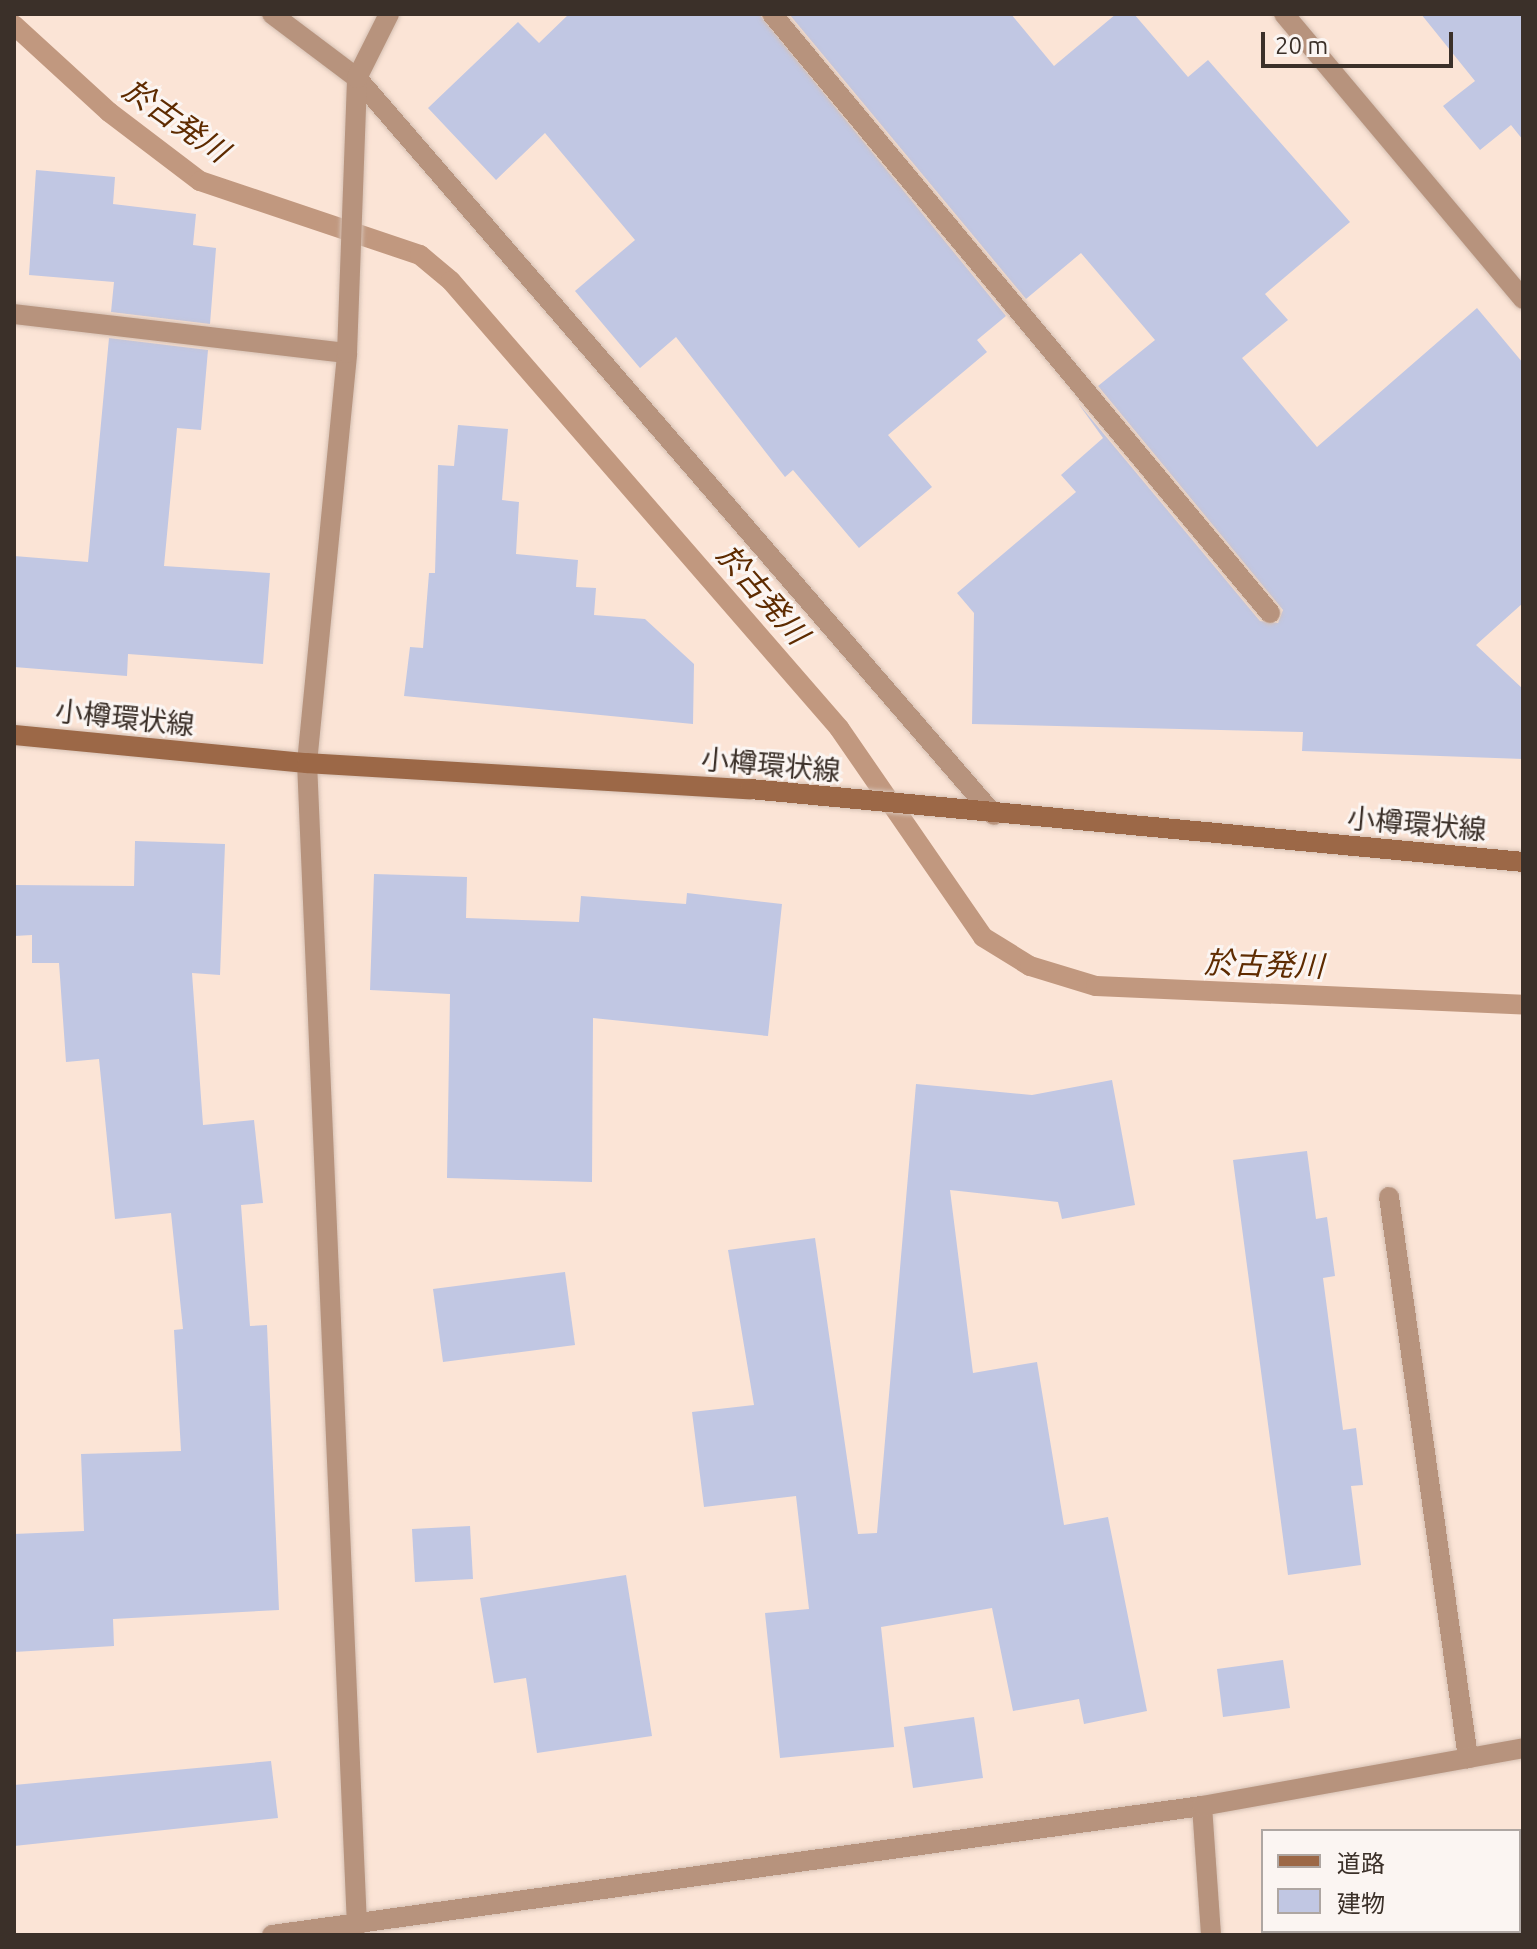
<!DOCTYPE html>
<html>
<head>
<meta charset="utf-8">
<style>
  body { margin:0 }
  #map { position:relative; width:1537px; height:1949px; overflow:hidden; background:#fbe4d6; font-family:Ubuntu,"Noto Sans JP",sans-serif }
  div>[style] { position:absolute }
  [style*='--x'] { left:calc(var(--x)*1px); top:calc(var(--y)*1px); width:calc(var(--w)*1px); rotate:calc(var(--a)*1deg) }
  .stream>* { height:20px; margin:-10px; padding:0 10px; transform-origin:10px; border-radius:10px; background:#c1987f }
  .building>* { inset:0; background:#c1c7e3 }
  .roads { filter:drop-shadow(0 0 2px #d5c0b3) drop-shadow(0 0 2px #d5c0b3) }
  .service>* { height:20px; margin:-10px; padding:0 10px; transform-origin:10px; border-radius:10px; background:#b7937d }
  .minor>* { height:20px; margin:-10px; padding:0 10px; transform-origin:10px; border-radius:10px; background:#b7937d }
  .tertiary>* { height:20px; margin:-10px; padding:0 10px; transform-origin:10px; border-radius:10px; background:#b7937d }
  .secondary>* { height:20px; margin:-10px; padding:0 10px; transform-origin:10px; border-radius:10px; background:#9c6847 }
  span { translate:-50% -50%; white-space:nowrap; text-align:center; line-height:1.15; -webkit-text-stroke:6px #fbf5f2; paint-order:stroke }
  .street-label { font-size:28px; color:#3b3029 }
  .water-label { font-size:30px; color:#5e2b00; font-style:italic }
  .frame { position:absolute; inset:0; border:16px solid #3b3029; pointer-events:none }
  .legend { position:absolute; left:1261px; top:1829px; width:260px; height:104px; box-sizing:border-box; background:#fbf5f2; border:2px solid #aea6a2; margin:0; padding:10px 14px; list-style:none; font-size:24px; color:#3b3029 }
  .legend li { display:flex; align-items:center; gap:16px; height:40px }
  .legend b { width:40px; border:2px solid #aea6a2 }
  .scale { position:absolute; left:1261px; top:32px; width:192px; height:36px; box-sizing:border-box; border:4px solid #3b3029; border-top:0; padding-left:10px; font-size:24px; line-height:28px; white-space:nowrap; color:#3b3029; -webkit-text-stroke:6px #fbf5f2; paint-order:stroke }
</style>
</head>
<body>
<div id="map">
  <div class="stream">
    <div style="--x:14;--y:25;--w:129;--a:42.5"></div>
    <div style="--x:109;--y:112;--w:114;--a:37.2"></div>
    <div style="--x:200;--y:181;--w:232;--a:18.6"></div>
    <div style="--x:420;--y:255;--w:40;--a:40"></div>
    <div style="--x:451;--y:281;--w:592;--a:49.04"></div>
    <div style="--x:839;--y:728;--w:254;--a:55.4"></div>
    <div style="--x:983;--y:937;--w:55;--a:31.7"></div>
    <div style="--x:1030;--y:966;--w:69;--a:16.9"></div>
    <div style="--x:1096;--y:986;--w:427;--a:2.5"></div>
  </div>
  <div class="building">
    <div style="clip-path:polygon(569px 14px,759px 14px,1006px 316px,977px 340px,987px 352px,888px 435px,932px 487px,859px 548px,793px 470px,785px 477px,676px 337px,640px 368px,575px 291px,635px 240px,545px 133px,496px 180px,428px 108px,518px 22px,539px 43px)"></div>
    <div style="clip-path:polygon(789px 14px,1011px 14px,1054px 66px,1116px 14px,1134px 14px,1188px 77px,1208px 60px,1350px 222px,1265px 294px,1288px 320px,1242px 358px,1317px 447px,1477px 308px,1523px 363px,1523px 603px,1476px 645px,1523px 689px,1523px 759px,1302px 751px,1303px 732px,972px 724px,974px 613px,957px 593px,1076px 492px,1061px 475px,1103px 438px,1078px 403px,1260px 621px,1278px 623px,1283px 610px,1098px 386px,1155px 340px,1081px 253px,1026px 299px)"></div>
    <div style="clip-path:polygon(1421px 14px,1523px 14px,1523px 140px,1511px 125px,1480px 150px,1443px 106px,1475px 81px)"></div>
    <div style="clip-path:polygon(36px 170px,115px 177px,113px 204px,196px 214px,193px 245px,216px 248px,210px 324px,111px 312px,114px 282px,29px 275px)"></div>
    <div style="clip-path:polygon(109px 338px,208px 350px,201px 430px,177px 428px,164px 566px,270px 573px,263px 664px,128px 654px,127px 676px,14px 667px,14px 556px,88px 562px)"></div>
    <div style="clip-path:polygon(458px 425px,508px 429px,502px 500px,519px 502px,516px 554px,578px 560px,576px 587px,596px 588px,594px 615px,645px 619px,694px 664px,693px 724px,404px 696px,410px 647px,423px 648px,429px 573px,435px 573px,438px 465px,454px 466px)"></div>
    <div style="clip-path:polygon(135px 841px,225px 844px,220px 975px,192px 973px,203px 1125px,254px 1120px,263px 1203px,241px 1205px,250px 1326px,267px 1325px,279px 1610px,113px 1619px,114px 1646px,14px 1652px,14px 1534px,84px 1531px,81px 1454px,181px 1451px,174px 1330px,183px 1329px,171px 1213px,115px 1219px,99px 1059px,66px 1062px,59px 963px,32px 963px,32px 935px,14px 936px,14px 885px,134px 886px)"></div>
    <div style="clip-path:polygon(374px 874px,467px 877px,466px 918px,579px 922px,581px 896px,686px 904px,687px 893px,782px 904px,768px 1036px,593px 1018px,592px 1182px,447px 1178px,450px 994px,370px 990px)"></div>
    <div style="clip-path:polygon(1112px 1080px,1135px 1205px,1062px 1219px,1058px 1202px,950px 1190px,973px 1373px,1037px 1362px,1064px 1525px,1108px 1517px,1147px 1711px,1084px 1724px,1079px 1699px,1013px 1711px,992px 1608px,881px 1627px,894px 1747px,780px 1758px,765px 1613px,809px 1609px,796px 1496px,704px 1507px,692px 1412px,754px 1405px,728px 1250px,815px 1238px,858px 1534px,877px 1533px,916px 1084px,1032px 1095px)"></div>
    <div style="clip-path:polygon(1307px 1151px,1316px 1219px,1327px 1217px,1335px 1276px,1323px 1278px,1343px 1430px,1356px 1428px,1363px 1485px,1351px 1486px,1361px 1565px,1288px 1575px,1233px 1160px)"></div>
    <div style="clip-path:polygon(565px 1272px,575px 1345px,443px 1362px,433px 1289px)"></div>
    <div style="clip-path:polygon(470px 1526px,473px 1579px,415px 1582px,412px 1529px)"></div>
    <div style="clip-path:polygon(626px 1575px,652px 1736px,537px 1753px,526px 1678px,494px 1683px,480px 1598px)"></div>
    <div style="clip-path:polygon(1283px 1660px,1290px 1708px,1223px 1717px,1217px 1669px)"></div>
    <div style="clip-path:polygon(974px 1717px,983px 1778px,913px 1788px,904px 1727px)"></div>
    <div style="clip-path:polygon(271px 1761px,278px 1818px,14px 1846px,14px 1785px)"></div>
  </div>
  <div class="roads">
    <div class="service">
      <div style="--x:772;--y:14;--w:779;--a:50.26"></div>
      <div style="--x:1389;--y:1197;--w:567;--a:81.98"></div>
    </div>
    <div class="minor">
      <div style="--x:272;--y:14;--w:106;--a:37"></div>
      <div style="--x:357;--y:78;--w:974;--a:49.16"></div>
      <div style="--x:1284;--y:14;--w:372;--a:50"></div>
      <div style="--x:14;--y:314;--w:335;--a:6.7"></div>
      <div style="--x:1202;--y:1806;--w:129;--a:86"></div>
    </div>
    <div class="tertiary">
      <div style="--x:357;--y:1926;--w:1164;--a:-92.46"></div>
      <div style="--x:307;--y:763;--w:412;--a:-84.4"></div>
      <div style="--x:347;--y:353;--w:275;--a:-87.9"></div>
      <div style="--x:357;--y:78;--w:72;--a:-63.4"></div>
      <div style="--x:272;--y:1935;--w:939;--a:-7.9"></div>
      <div style="--x:1202;--y:1806;--w:326;--a:-10.2"></div>
    </div>
    <div class="secondary">
      <div style="--x:14;--y:735;--w:294;--a:5.5"></div>
      <div style="--x:307;--y:763;--w:444;--a:3.4"></div>
      <div style="--x:750;--y:789;--w:776;--a:5.39"></div>
    </div>
  </div>
  <div class="street-label">
    <span style="left:125px;top:718px;rotate:6deg">小樽環状線</span>
    <span style="left:771px;top:765px;rotate:5deg">小樽環状線</span>
    <span style="left:1417px;top:824px;rotate:5deg">小樽環状線</span>
  </div>
  <div class="water-label">
    <span style="left:176px;top:120px;rotate:35deg">於古発川</span>
    <span style="left:763px;top:594px;rotate:49deg">於古発川</span>
    <span style="left:1264px;top:964px;rotate:2deg">於古発川</span>
  </div>
  <div class="frame"></div>
  <ul class="legend">
  <li><b style="height:10px;background:#9c6847"></b>道路</li>
  <li><b style="height:22px;background:#c1c7e3"></b>建物</li>
  </ul>
  <div class="scale">20 m</div>
</div>
</body>
</html>
